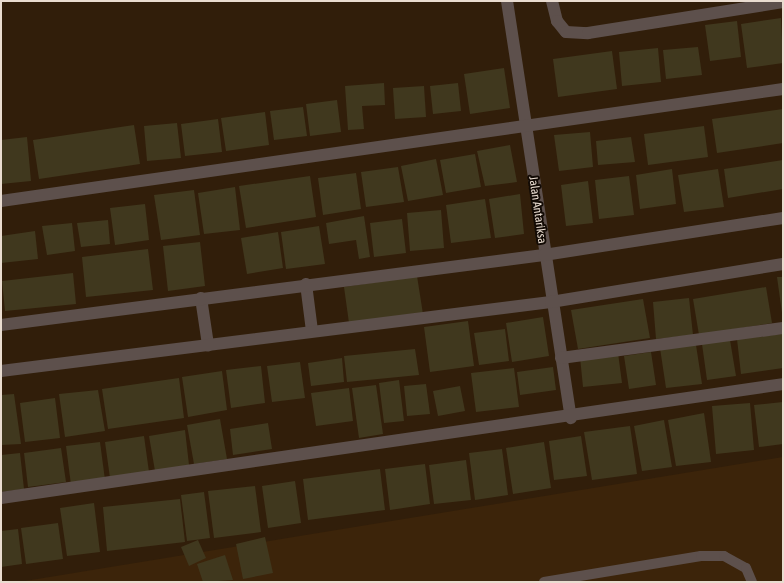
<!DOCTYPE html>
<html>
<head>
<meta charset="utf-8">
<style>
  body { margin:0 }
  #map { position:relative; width:784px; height:583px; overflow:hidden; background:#311e0a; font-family:"Asap Condensed",sans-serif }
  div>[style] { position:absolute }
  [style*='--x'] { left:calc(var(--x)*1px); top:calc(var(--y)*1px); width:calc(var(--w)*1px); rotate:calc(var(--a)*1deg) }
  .built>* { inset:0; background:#3c240a }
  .building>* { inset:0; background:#40381e }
  .lane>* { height:10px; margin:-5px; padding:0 5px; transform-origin:5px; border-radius:5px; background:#5d504c }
  .street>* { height:12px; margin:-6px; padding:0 6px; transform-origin:6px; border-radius:6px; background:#5d504c }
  span { translate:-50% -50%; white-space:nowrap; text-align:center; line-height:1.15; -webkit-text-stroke:4px #120a04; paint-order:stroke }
  .street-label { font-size:12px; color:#e9dcd0 }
  .frame { position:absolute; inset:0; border:2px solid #e9dcd0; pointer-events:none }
</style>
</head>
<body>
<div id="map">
  <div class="built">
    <div style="clip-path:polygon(783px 457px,783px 582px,19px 582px)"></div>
  </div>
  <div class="building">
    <div style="clip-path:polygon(781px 18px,783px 63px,747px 68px,741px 24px)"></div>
    <div style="clip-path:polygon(737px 21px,741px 57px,710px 61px,705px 25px)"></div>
    <div style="clip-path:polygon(698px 47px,702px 75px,666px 79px,663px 50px)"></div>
    <div style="clip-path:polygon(658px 48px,661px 82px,622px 86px,619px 52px)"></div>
    <div style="clip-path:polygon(612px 51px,617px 89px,558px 97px,553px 59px)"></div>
    <div style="clip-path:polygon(504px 68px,510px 108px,470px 114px,464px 74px)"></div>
    <div style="clip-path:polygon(384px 83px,385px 105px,362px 106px,364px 129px,348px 130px,345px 86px)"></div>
    <div style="clip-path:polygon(458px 83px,461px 111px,433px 114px,430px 86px)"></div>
    <div style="clip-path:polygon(424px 86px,426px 117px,395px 119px,393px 88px)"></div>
    <div style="clip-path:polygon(337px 100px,341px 132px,310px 136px,306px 104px)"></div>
    <div style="clip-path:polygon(303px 107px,307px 136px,274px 140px,270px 111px)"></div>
    <div style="clip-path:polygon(783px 109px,783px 143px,717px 153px,712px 119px)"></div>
    <div style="clip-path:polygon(265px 112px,269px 145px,226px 151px,221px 118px)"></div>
    <div style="clip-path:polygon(218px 119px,222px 152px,185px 156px,181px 124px)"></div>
    <div style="clip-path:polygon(177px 123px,181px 158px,147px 161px,144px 126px)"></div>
    <div style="clip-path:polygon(134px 125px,140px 164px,39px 179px,33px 140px)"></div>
    <div style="clip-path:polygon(704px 126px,708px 157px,648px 165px,644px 134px)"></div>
    <div style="clip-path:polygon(590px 132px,593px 167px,559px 171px,554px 135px)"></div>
    <div style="clip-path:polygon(27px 137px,31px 181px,1px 184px,1px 140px)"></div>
    <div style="clip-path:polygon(631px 137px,635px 162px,598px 165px,596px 141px)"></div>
    <div style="clip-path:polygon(510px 145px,517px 182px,485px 186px,477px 151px)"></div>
    <div style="clip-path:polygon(475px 154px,481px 187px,446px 193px,440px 160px)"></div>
    <div style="clip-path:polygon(436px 159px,443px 195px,408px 201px,401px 166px)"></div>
    <div style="clip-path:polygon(783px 160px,783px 189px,728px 198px,724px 169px)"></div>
    <div style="clip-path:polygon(398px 167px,404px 202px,366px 207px,361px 172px)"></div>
    <div style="clip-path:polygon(672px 169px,676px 204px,640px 209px,636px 175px)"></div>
    <div style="clip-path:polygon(718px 169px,724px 207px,684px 212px,678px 175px)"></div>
    <div style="clip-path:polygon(356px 173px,361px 209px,323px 215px,318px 178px)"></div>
    <div style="clip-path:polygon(310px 176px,316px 217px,246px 228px,239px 186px)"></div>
    <div style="clip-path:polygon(629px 176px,634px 215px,599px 219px,595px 180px)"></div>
    <div style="clip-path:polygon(588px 181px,593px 223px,566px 226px,561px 185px)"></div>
    <div style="clip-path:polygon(235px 187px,240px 230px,204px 234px,198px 193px)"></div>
    <div style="clip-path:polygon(194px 190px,200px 235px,161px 240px,154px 195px)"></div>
    <div style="clip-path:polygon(520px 194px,524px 234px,495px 238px,489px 199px)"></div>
    <div style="clip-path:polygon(485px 199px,491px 238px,451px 243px,446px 205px)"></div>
    <div style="clip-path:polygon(145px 204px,149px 240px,115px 245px,110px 208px)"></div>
    <div style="clip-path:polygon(441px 210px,444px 248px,410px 251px,407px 213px)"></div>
    <div style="clip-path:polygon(364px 216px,370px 257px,359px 259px,356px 240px,329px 244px,326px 223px)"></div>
    <div style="clip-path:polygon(402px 219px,406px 253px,374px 257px,370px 223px)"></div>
    <div style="clip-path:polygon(108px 220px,110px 244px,81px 247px,77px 223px)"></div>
    <div style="clip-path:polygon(72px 223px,75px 251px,47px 255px,42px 226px)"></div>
    <div style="clip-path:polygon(319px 226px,325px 264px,286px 269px,281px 232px)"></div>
    <div style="clip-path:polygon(35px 231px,38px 259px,1px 263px,1px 236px)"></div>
    <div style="clip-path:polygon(278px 232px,283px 268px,247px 274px,241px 238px)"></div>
    <div style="clip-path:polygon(200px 242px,205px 286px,168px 291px,163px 246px)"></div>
    <div style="clip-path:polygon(148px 249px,153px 290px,86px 297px,82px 257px)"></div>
    <div style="clip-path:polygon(73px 273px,76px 304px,5px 311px,2px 281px)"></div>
    <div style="clip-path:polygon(417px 276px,423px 314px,349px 323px,344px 287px)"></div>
    <div style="clip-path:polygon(777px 277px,783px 277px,783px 313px,782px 313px)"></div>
    <div style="clip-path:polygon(766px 287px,772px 323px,699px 335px,693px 299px)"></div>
    <div style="clip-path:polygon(689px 298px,693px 335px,656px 339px,653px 302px)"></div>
    <div style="clip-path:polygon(643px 299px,650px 338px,578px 349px,571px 310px)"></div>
    <div style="clip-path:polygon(543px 317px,549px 356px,512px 362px,506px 323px)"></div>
    <div style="clip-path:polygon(468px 321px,474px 366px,430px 372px,424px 327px)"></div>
    <div style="clip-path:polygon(505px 329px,509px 361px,479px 365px,474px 333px)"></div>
    <div style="clip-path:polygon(783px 334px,783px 368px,741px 374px,737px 339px)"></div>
    <div style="clip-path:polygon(730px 340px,736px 376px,707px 380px,702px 344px)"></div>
    <div style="clip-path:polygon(696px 345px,702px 384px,666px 388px,660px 348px)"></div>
    <div style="clip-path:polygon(415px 349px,419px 375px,347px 382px,344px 356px)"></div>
    <div style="clip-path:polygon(651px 352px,656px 385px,629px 389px,624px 356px)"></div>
    <div style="clip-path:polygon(618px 353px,622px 383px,583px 387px,580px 357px)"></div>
    <div style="clip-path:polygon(342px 358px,344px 382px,311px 386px,308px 363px)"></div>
    <div style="clip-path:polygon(300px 362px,305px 398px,272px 402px,267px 366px)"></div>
    <div style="clip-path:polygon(261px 366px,265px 403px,231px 408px,226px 370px)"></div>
    <div style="clip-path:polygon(553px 367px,556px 390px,520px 395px,517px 372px)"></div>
    <div style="clip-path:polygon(514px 368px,519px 407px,476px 412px,471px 373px)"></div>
    <div style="clip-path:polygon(222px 371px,227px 410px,188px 417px,182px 377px)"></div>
    <div style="clip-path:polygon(179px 378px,184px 418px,108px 429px,102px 389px)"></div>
    <div style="clip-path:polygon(399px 380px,404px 421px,384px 423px,379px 383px)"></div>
    <div style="clip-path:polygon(426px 384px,430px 414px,407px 416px,404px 386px)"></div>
    <div style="clip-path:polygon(376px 385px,383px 434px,359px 438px,352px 388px)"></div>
    <div style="clip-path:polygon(460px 386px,465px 411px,438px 416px,433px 391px)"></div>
    <div style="clip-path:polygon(349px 388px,353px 421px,316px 426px,311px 393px)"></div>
    <div style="clip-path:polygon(98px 390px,105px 431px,65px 437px,59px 394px)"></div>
    <div style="clip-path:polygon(14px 394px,21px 444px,1px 445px,1px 395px)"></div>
    <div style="clip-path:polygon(55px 398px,60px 438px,25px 442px,20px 403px)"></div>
    <div style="clip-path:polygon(783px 402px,783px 444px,759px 447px,754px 405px)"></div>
    <div style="clip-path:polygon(750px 403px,754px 450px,716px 454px,712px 406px)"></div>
    <div style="clip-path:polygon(704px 413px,711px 462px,676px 466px,668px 420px)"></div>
    <div style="clip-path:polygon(220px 419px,227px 459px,194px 464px,187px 425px)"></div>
    <div style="clip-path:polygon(664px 420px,672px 467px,642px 471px,634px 426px)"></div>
    <div style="clip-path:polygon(268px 423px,272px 449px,233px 455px,230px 429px)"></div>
    <div style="clip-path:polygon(630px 426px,637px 474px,592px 480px,584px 432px)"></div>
    <div style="clip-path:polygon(185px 430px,189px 465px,155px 471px,149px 436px)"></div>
    <div style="clip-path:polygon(144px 436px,149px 472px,110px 478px,105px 442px)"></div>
    <div style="clip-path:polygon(581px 436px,587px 476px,554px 480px,549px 441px)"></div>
    <div style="clip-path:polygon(100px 442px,105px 480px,71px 485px,66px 446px)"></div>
    <div style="clip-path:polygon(544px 442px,551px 488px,513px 494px,506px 448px)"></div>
    <div style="clip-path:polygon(61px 448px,66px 482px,28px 487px,24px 453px)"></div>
    <div style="clip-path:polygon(502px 449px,508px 495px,475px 500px,469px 453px)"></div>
    <div style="clip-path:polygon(20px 453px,24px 489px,1px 492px,1px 455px)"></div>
    <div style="clip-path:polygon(466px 460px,471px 500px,434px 504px,429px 465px)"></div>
    <div style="clip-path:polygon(425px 464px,430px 504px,390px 510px,385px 469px)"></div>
    <div style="clip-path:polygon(380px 469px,385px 510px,308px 520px,303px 479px)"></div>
    <div style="clip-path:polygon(295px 481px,301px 523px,268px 528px,262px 486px)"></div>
    <div style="clip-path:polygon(255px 486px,261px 532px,214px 538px,208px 491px)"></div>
    <div style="clip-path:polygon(204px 492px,210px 538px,187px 541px,181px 495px)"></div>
    <div style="clip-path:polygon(180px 499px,185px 542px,107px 551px,103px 507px)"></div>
    <div style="clip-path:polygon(94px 503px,100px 552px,67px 556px,60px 508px)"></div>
    <div style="clip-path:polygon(58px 523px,63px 559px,26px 564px,21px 528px)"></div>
    <div style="clip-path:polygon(18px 529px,22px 564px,1px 567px,1px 531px)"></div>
    <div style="clip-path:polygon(265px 537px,273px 573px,243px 579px,236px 544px)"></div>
    <div style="clip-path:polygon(198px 540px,206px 558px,189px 566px,181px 547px)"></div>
    <div style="clip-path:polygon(225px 555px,233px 580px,203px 582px,197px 564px)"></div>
  </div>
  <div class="lane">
    <div style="--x:544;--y:582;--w:159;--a:-9.4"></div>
    <div style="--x:701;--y:556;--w:23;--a:0"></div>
    <div style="--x:724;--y:556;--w:25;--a:29"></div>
    <div style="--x:746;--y:568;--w:15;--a:67"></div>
  </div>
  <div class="street">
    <div style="--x:507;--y:1;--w:422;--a:81.3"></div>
    <div style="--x:552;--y:1;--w:21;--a:76"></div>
    <div style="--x:557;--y:21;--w:14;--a:51"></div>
    <div style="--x:566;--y:32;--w:22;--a:3"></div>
    <div style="--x:588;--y:33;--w:197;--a:-9"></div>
    <div style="--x:1;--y:201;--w:790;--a:-8.15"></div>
    <div style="--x:306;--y:284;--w:47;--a:82.7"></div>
    <div style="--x:201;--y:298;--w:48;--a:81.5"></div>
    <div style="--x:1;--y:325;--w:547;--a:-7.35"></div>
    <div style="--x:544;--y:255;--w:242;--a:-8.8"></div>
    <div style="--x:561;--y:358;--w:224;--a:-7.7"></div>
    <div style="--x:1;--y:371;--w:554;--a:-7.15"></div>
    <div style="--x:551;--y:302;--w:235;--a:-9.3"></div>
    <div style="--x:1;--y:498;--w:790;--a:-8.29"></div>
  </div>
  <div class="street-label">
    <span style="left:537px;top:210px;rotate:82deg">Jalan Antariksa</span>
  </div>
  <div class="frame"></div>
</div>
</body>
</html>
